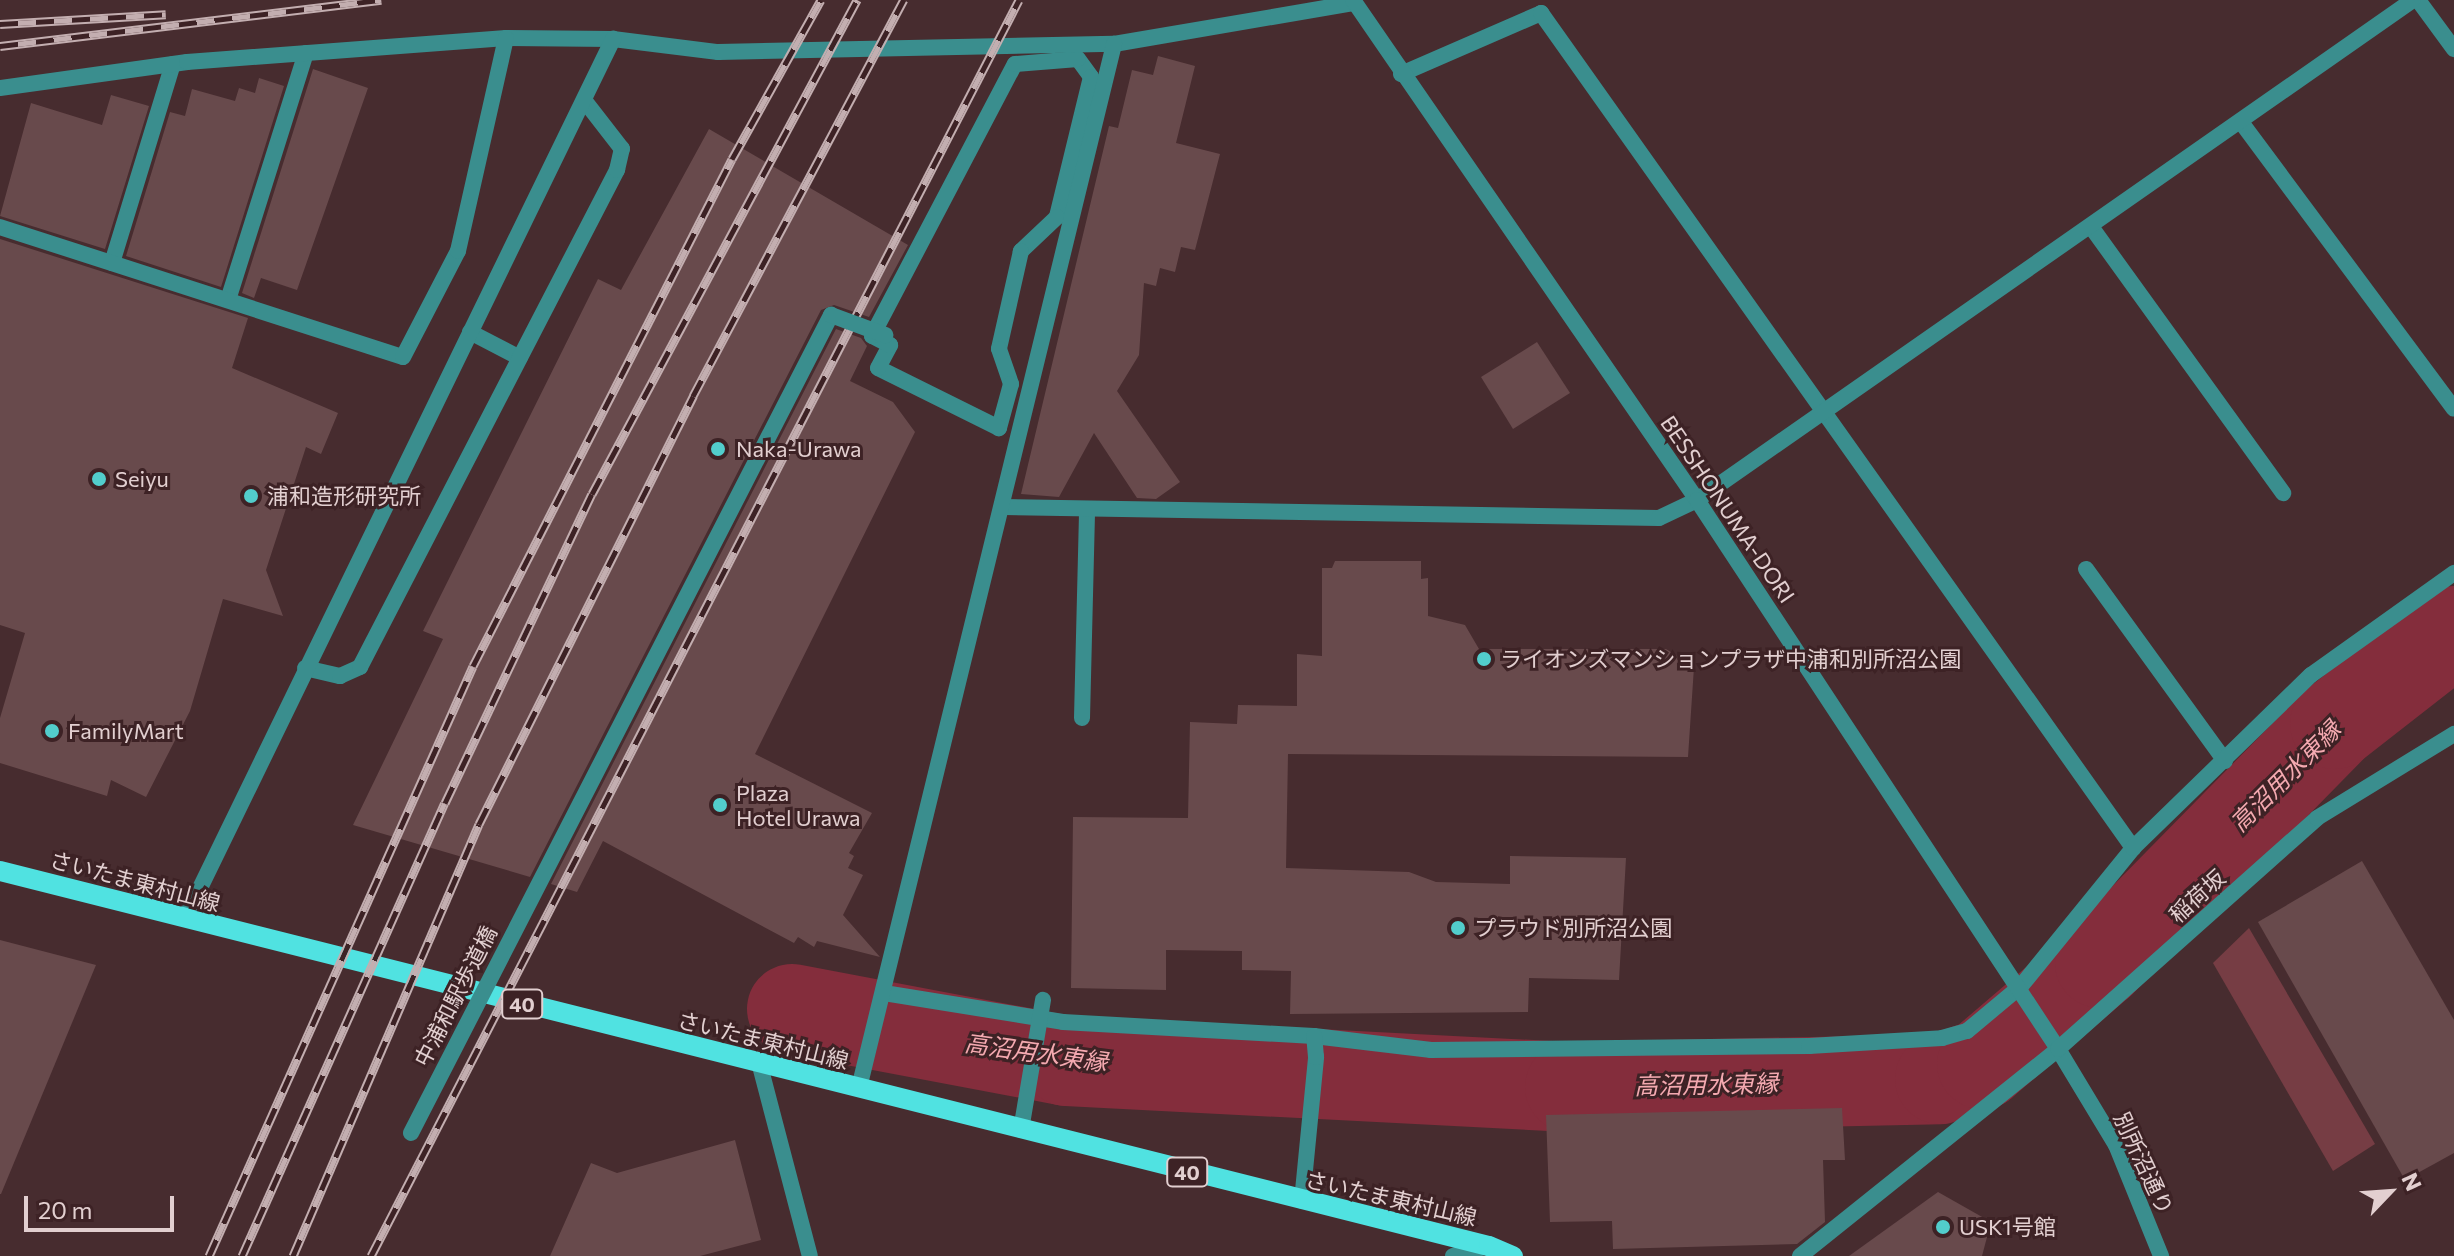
<!DOCTYPE html>
<html>
<head>
<meta charset="utf-8">
<style>
  body { margin:0 }
  #map { position:relative; width:2454px; height:1256px; overflow:hidden; background:#472c2f; font-family:Commissioner,"Noto Sans JP",sans-serif }
  div>[style] { position:absolute }
  [style*='--x'] { left:calc(var(--x)*1px); top:calc(var(--y)*1px); width:calc(var(--w)*1px); rotate:calc(var(--a)*1deg) }
  .green>* { inset:0; background:#763d44 }
  .river>* { height:90px; margin:-45px; padding:0 45px; transform-origin:45px; border-radius:45px; background:#842d3c }
  .building>* { inset:0; background:#684a4c }
  .service>* { height:16px; margin:-8px; padding:0 8px; transform-origin:8px; border-radius:8px; background:#3a8e8e }
  .pedestrian>* { height:16px; margin:-8px; padding:0 8px; transform-origin:8px; border-radius:8px; background:#3a8e8e }
  .minor>* { height:16px; margin:-8px; padding:0 8px; transform-origin:8px; border-radius:8px; background:#3a8e8e }
  .tertiary>* { height:16px; margin:-8px; padding:0 8px; transform-origin:8px; border-radius:8px; background:#3a8e8e }
  .primary>* { height:20px; margin:-10px; padding:0 10px; transform-origin:10px; border-radius:10px; background:#50e2e1 }
  .rail>* { height:9px; margin-top:-4.5px; transform-origin:0; background:repeating-linear-gradient(90deg,#3d2225 0 18px,#c3aeb0 0 36px); box-sizing:border-box; border-block:2px solid #c3aeb0 }
  .pedestrian-bridge>* { height:16px; margin:-8px; padding:0 8px; transform-origin:8px; border-radius:8px; background:#3a8e8e }
  .dots>* { width:22px; height:22px; translate:-50% -50%; box-sizing:border-box; border:4px solid #3d2225; border-radius:50% }
  span { translate:-50% -50%; white-space:nowrap; text-align:center; line-height:1.15; -webkit-text-stroke:6px #3d2225; paint-order:stroke }
  .shield-label span { padding:2px 6px; background:#3d2225; border:2px solid; border-radius:6px; -webkit-text-stroke-width:0 }
  .shield-label { font-size:20px; color:#e2cfd0; font-weight:700 }
  .poi-label { font-size:22px; color:#e2cfd0 }
  .left { translate:0 -50%; text-align:left }
  .street-label { font-size:22px; color:#e2cfd0 }
  .water-label { font-size:24px; color:#f4a9b0; font-style:italic }
  .north { position:absolute; left:2350px; top:1152px; width:80px; height:80px; -webkit-text-stroke:6px #3d2225; paint-order:stroke; rotate:65deg; font-size:22px; font-weight:700; line-height:32px; text-align:center; color:#e2cfd0 }
  .north::after { content:''; display:block; margin:auto; width:28px; height:36px; background:#e2cfd0; clip-path:polygon(50% 0,100% 100%,50% 72%,0 100%) }
  .scale { position:absolute; left:24px; top:1196px; width:150px; height:36px; box-sizing:border-box; border:4px solid #e2cfd0; border-top:0; padding-left:10px; font-size:24px; line-height:28px; white-space:nowrap; color:#e2cfd0; -webkit-text-stroke:6px #3d2225; paint-order:stroke }
</style>
</head>
<body>
<div id="map">
  <div class="green">
    <div style="clip-path:polygon(2249px 928px,2375px 1144px,2333px 1171px,2213px 963px)"></div>
  </div>
  <div class="river">
    <div style="--x:792;--y:1009;--w:280;--a:10.7"></div>
    <div style="--x:1067;--y:1061;--w:504;--a:2.96"></div>
    <div style="--x:1570;--y:1087;--w:370;--a:-1.2"></div>
    <div style="--x:1940;--y:1079;--w:45;--a:-19.7"></div>
    <div style="--x:1982;--y:1064;--w:155;--a:-40.6"></div>
    <div style="--x:2100;--y:963;--w:335;--a:-45.5"></div>
    <div style="--x:2335;--y:724;--w:151;--a:-38"></div>
  </div>
  <div class="building">
    <div style="clip-path:polygon(1158px 56px,1195px 66px,1176px 143px,1220px 154px,1195px 250px,1181px 247px,1175px 272px,1160px 268px,1156px 286px,1144px 283px,1139px 355px,1117px 391px,1180px 482px,1156px 499px,1137px 498px,1094px 433px,1059px 497px,1021px 494px,1109px 126px,1118px 128px,1132px 70px,1153px 75px)"></div>
    <div style="clip-path:polygon(313px 69px,368px 88px,297px 290px,261px 278px,254px 298px,242px 293px)"></div>
    <div style="clip-path:polygon(259px 78px,284px 86px,221px 287px,126px 256px,170px 112px,185px 116px,192px 89px,235px 101px,239px 88px,255px 93px)"></div>
    <div style="clip-path:polygon(111px 95px,149px 106px,105px 249px,0 216px,31px 103px,102px 125px)"></div>
    <div style="clip-path:polygon(709px 129px,908px 245px,869px 317px,834px 305px,821px 310px,530px 877px,353px 825px,443px 639px,423px 631px,598px 279px,621px 290px)"></div>
    <div style="clip-path:polygon(0 239px,248px 318px,232px 368px,338px 413px,321px 454px,306px 447px,266px 570px,283px 616px,223px 599px,190px 711px,146px 797px,111px 780px,107px 796px,0 763px,0 718px,25px 633px,0 625px)"></div>
    <div style="clip-path:polygon(836px 329px,861px 338px,867px 346px,850px 381px,893px 402px,915px 432px,755px 754px,872px 813px,849px 853px,854px 856px,848px 868px,863px 875px,843px 915px,880px 957px,817px 941px,814px 947px,798px 937px,794px 943px,603px 841px,577px 892px,551px 884px)"></div>
    <div style="clip-path:polygon(1537px 342px,1570px 393px,1513px 429px,1481px 377px)"></div>
    <div style="clip-path:polygon(1335px 561px,1421px 561px,1421px 579px,1428px 578px,1428px 616px,1465px 625px,1479px 649px,1666px 649px,1694px 667px,1688px 757px,1288px 754px,1286px 868px,1409px 872px,1436px 882px,1510px 884px,1510px 856px,1626px 858px,1619px 980px,1529px 978px,1528px 1012px,1290px 1014px,1291px 971px,1242px 970px,1242px 951px,1166px 950px,1166px 990px,1071px 988px,1073px 817px,1188px 818px,1190px 722px,1237px 724px,1238px 705px,1297px 706px,1297px 654px,1322px 656px,1322px 568px,1332px 568px)"></div>
    <div style="clip-path:polygon(2362px 861px,2454px 1020px,2454px 1153px,2405px 1180px,2258px 922px)"></div>
    <div style="clip-path:polygon(0 940px,96px 965px,1px 1194px,0 1194px)"></div>
    <div style="clip-path:polygon(1842px 1108px,1845px 1160px,1823px 1160px,1825px 1222px,1797px 1244px,1613px 1249px,1612px 1221px,1550px 1222px,1546px 1115px)"></div>
    <div style="clip-path:polygon(735px 1140px,761px 1240px,700px 1256px,550px 1256px,591px 1163px,617px 1173px)"></div>
    <div style="clip-path:polygon(1938px 1192px,1991px 1222px,1982px 1256px,1849px 1256px)"></div>
  </div>
  <div class="service">
    <div style="--x:112;--y:263;--w:208;--a:-73"></div>
    <div style="--x:228;--y:300;--w:259;--a:-72.5"></div>
    <div style="--x:470;--y:332;--w:56;--a:27.5"></div>
    <div style="--x:305;--y:668;--w:36;--a:13"></div>
    <div style="--x:340;--y:676;--w:22;--a:-24"></div>
    <div style="--x:360;--y:667;--w:560;--a:-62.66"></div>
    <div style="--x:617;--y:170;--w:22;--a:-77"></div>
    <div style="--x:622;--y:149;--w:62;--a:-127.8"></div>
    <div style="--x:1082;--y:718;--w:206;--a:-88.6"></div>
  </div>
  <div class="pedestrian">
    <div style="--x:1078;--y:59;--w:22;--a:54"></div>
    <div style="--x:1091;--y:77;--w:144;--a:103.7"></div>
    <div style="--x:1057;--y:217;--w:50;--a:136.6"></div>
    <div style="--x:1021;--y:251;--w:100;--a:102.7"></div>
    <div style="--x:999;--y:349;--w:37;--a:71"></div>
    <div style="--x:1011;--y:384;--w:46;--a:105.3"></div>
    <div style="--x:999;--y:428;--w:135;--a:-153.6"></div>
    <div style="--x:878;--y:368;--w:26;--a:-62"></div>
    <div style="--x:890;--y:345;--w:20;--a:-153"></div>
    <div style="--x:872;--y:336;--w:307;--a:-62.3"></div>
    <div style="--x:1015;--y:64;--w:63;--a:-4.5"></div>
  </div>
  <div class="minor">
    <div style="--x:2418;--y:0;--w:61;--a:53.7"></div>
    <div style="--x:1401;--y:74;--w:153;--a:-23.5"></div>
    <div style="--x:1541;--y:13;--w:1024;--a:54.66"></div>
    <div style="--x:0;--y:88;--w:189;--a:-7.9"></div>
    <div style="--x:187;--y:62;--w:320;--a:-4.3"></div>
    <div style="--x:506;--y:38;--w:107;--a:0.5"></div>
    <div style="--x:613;--y:39;--w:106;--a:7.1"></div>
    <div style="--x:718;--y:52;--w:396;--a:-1.2"></div>
    <div style="--x:1114;--y:44;--w:244;--a:-9.7"></div>
    <div style="--x:2241;--y:122;--w:357;--a:53.4"></div>
    <div style="--x:0;--y:227;--w:423;--a:17.9"></div>
    <div style="--x:403;--y:357;--w:119;--a:-62.6"></div>
    <div style="--x:458;--y:251;--w:218;--a:-77.3"></div>
    <div style="--x:2092;--y:228;--w:327;--a:54.2"></div>
    <div style="--x:1003;--y:507;--w:656;--a:0.96"></div>
    <div style="--x:1659;--y:518;--w:42;--a:-25.3"></div>
    <div style="--x:1697;--y:500;--w:873;--a:-34.93"></div>
    <div style="--x:2086;--y:569;--w:237;--a:54.1"></div>
    <div style="--x:884;--y:993;--w:181;--a:9.2"></div>
    <div style="--x:1063;--y:1022;--w:251;--a:3.2"></div>
    <div style="--x:1314;--y:1036;--w:118;--a:6.8"></div>
    <div style="--x:1431;--y:1050;--w:378;--a:-0.6"></div>
    <div style="--x:1809;--y:1046;--w:133;--a:-3.4"></div>
    <div style="--x:1942;--y:1038;--w:26;--a:-16"></div>
    <div style="--x:1967;--y:1031;--w:70;--a:-39.8"></div>
    <div style="--x:2021;--y:986;--w:178;--a:-50.9"></div>
    <div style="--x:2133;--y:848;--w:248;--a:-44.2"></div>
    <div style="--x:2311;--y:675;--w:176;--a:-35.5"></div>
    <div style="--x:2058;--y:1049;--w:112;--a:58.9"></div>
    <div style="--x:2116;--y:1145;--w:120;--a:67.9"></div>
    <div style="--x:760;--y:1066;--w:196;--a:75.3"></div>
    <div style="--x:859;--y:1088;--w:1075;--a:-76.27"></div>
    <div style="--x:1021;--y:1130;--w:132;--a:-80.4"></div>
    <div style="--x:1302;--y:1201;--w:145;--a:-84.4"></div>
    <div style="--x:1316;--y:1057;--w:21;--a:-95"></div>
  </div>
  <div class="tertiary">
    <div style="--x:1353;--y:0;--w:607;--a:55.47"></div>
    <div style="--x:1697;--y:500;--w:657;--a:56.67"></div>
    <div style="--x:185;--y:919;--w:979;--a:-64.06"></div>
    <div style="--x:1453;--y:1256;--w:37;--a:-16"></div>
    <div style="--x:1800;--y:1256;--w:331;--a:-38.7"></div>
    <div style="--x:2058;--y:1049;--w:347;--a:-41.7"></div>
    <div style="--x:2317;--y:818;--w:161;--a:-31.5"></div>
  </div>
  <div class="primary">
    <div style="--x:0;--y:871;--w:1535;--a:14.14"></div>
    <div style="--x:1489;--y:1246;--w:26;--a:23"></div>
  </div>
  <div class="rail">
    <div style="--x:0;--y:24;--w:166;--a:-3.4"></div>
    <div style="--x:0;--y:46;--w:384;--a:-6.9"></div>
    <div style="--x:209;--y:1256;--w:646;--a:-65.89"></div>
    <div style="--x:473;--y:666;--w:569;--a:-62.94"></div>
    <div style="--x:732;--y:159;--w:182;--a:-60.8"></div>
    <div style="--x:242;--y:1256;--w:496;--a:-65.9"></div>
    <div style="--x:445;--y:803;--w:342;--a:-64.6"></div>
    <div style="--x:592;--y:494;--w:561;--a:-61.79"></div>
    <div style="--x:293;--y:1256;--w:470;--a:-66.7"></div>
    <div style="--x:479;--y:824;--w:479;--a:-63.4"></div>
    <div style="--x:693;--y:396;--w:449;--a:-62"></div>
    <div style="--x:371;--y:1256;--w:1413;--a:-62.71"></div>
  </div>
  <div class="pedestrian-bridge">
    <div style="--x:411;--y:1133;--w:920;--a:-62.82"></div>
    <div style="--x:831;--y:315;--w:58;--a:20.3"></div>
  </div>
  <div class="dots">
    <div style="left:718px;top:449px;background:#52cdcc"></div>
    <div style="left:99px;top:479px;background:#52cdcc"></div>
    <div style="left:251px;top:496px;background:#52cdcc"></div>
    <div style="left:1484px;top:659px;background:#52cdcc"></div>
    <div style="left:52px;top:731px;background:#52cdcc"></div>
    <div style="left:720px;top:805px;background:#52cdcc"></div>
    <div style="left:1458px;top:928px;background:#52cdcc"></div>
    <div style="left:1943px;top:1227px;background:#52cdcc"></div>
  </div>
  <div class="shield-label">
    <span style="left:522px;top:1004px">40</span>
    <span style="left:1187px;top:1172px">40</span>
  </div>
  <div class="poi-label">
    <span class="left" style="left:736px;top:449px">Naka-Urawa</span>
    <span class="left" style="left:115px;top:479px">Seiyu</span>
    <span class="left" style="left:267px;top:496px">浦和造形研究所</span>
    <span class="left" style="left:1500px;top:659px">ライオンズマンションプラザ中浦和別所沼公園</span>
    <span class="left" style="left:68px;top:731px">FamilyMart</span>
    <span class="left" style="left:736px;top:805px">Plaza<br>Hotel Urawa</span>
    <span class="left" style="left:1474px;top:928px">プラウド別所沼公園</span>
    <span class="left" style="left:1959px;top:1227px">USK1号館</span>
  </div>
  <div class="street-label">
    <span style="left:1728px;top:509px;rotate:56deg">BESSHONUMA-DORI</span>
    <span style="left:135px;top:881px;rotate:15deg">さいたま東村山線</span>
    <span style="left:2197px;top:896px;rotate:-42deg">稲荷坂</span>
    <span style="left:455px;top:996px;rotate:-63deg">中浦和駅歩道橋</span>
    <span style="left:763px;top:1040px;rotate:14deg">さいたま東村山線</span>
    <span style="left:2144px;top:1163px;rotate:65deg">別所沼通り</span>
    <span style="left:1391px;top:1198px;rotate:13deg">さいたま東村山線</span>
  </div>
  <div class="water-label">
    <span style="left:2285px;top:776px;rotate:-45deg">高沼用水東縁</span>
    <span style="left:1036px;top:1052px;rotate:8deg">高沼用水東縁</span>
    <span style="left:1706px;top:1084px;rotate:-1deg">高沼用水東縁</span>
  </div>
  <div class="north">N</div>
  <div class="scale">20 m</div>
</div>
</body>
</html>
